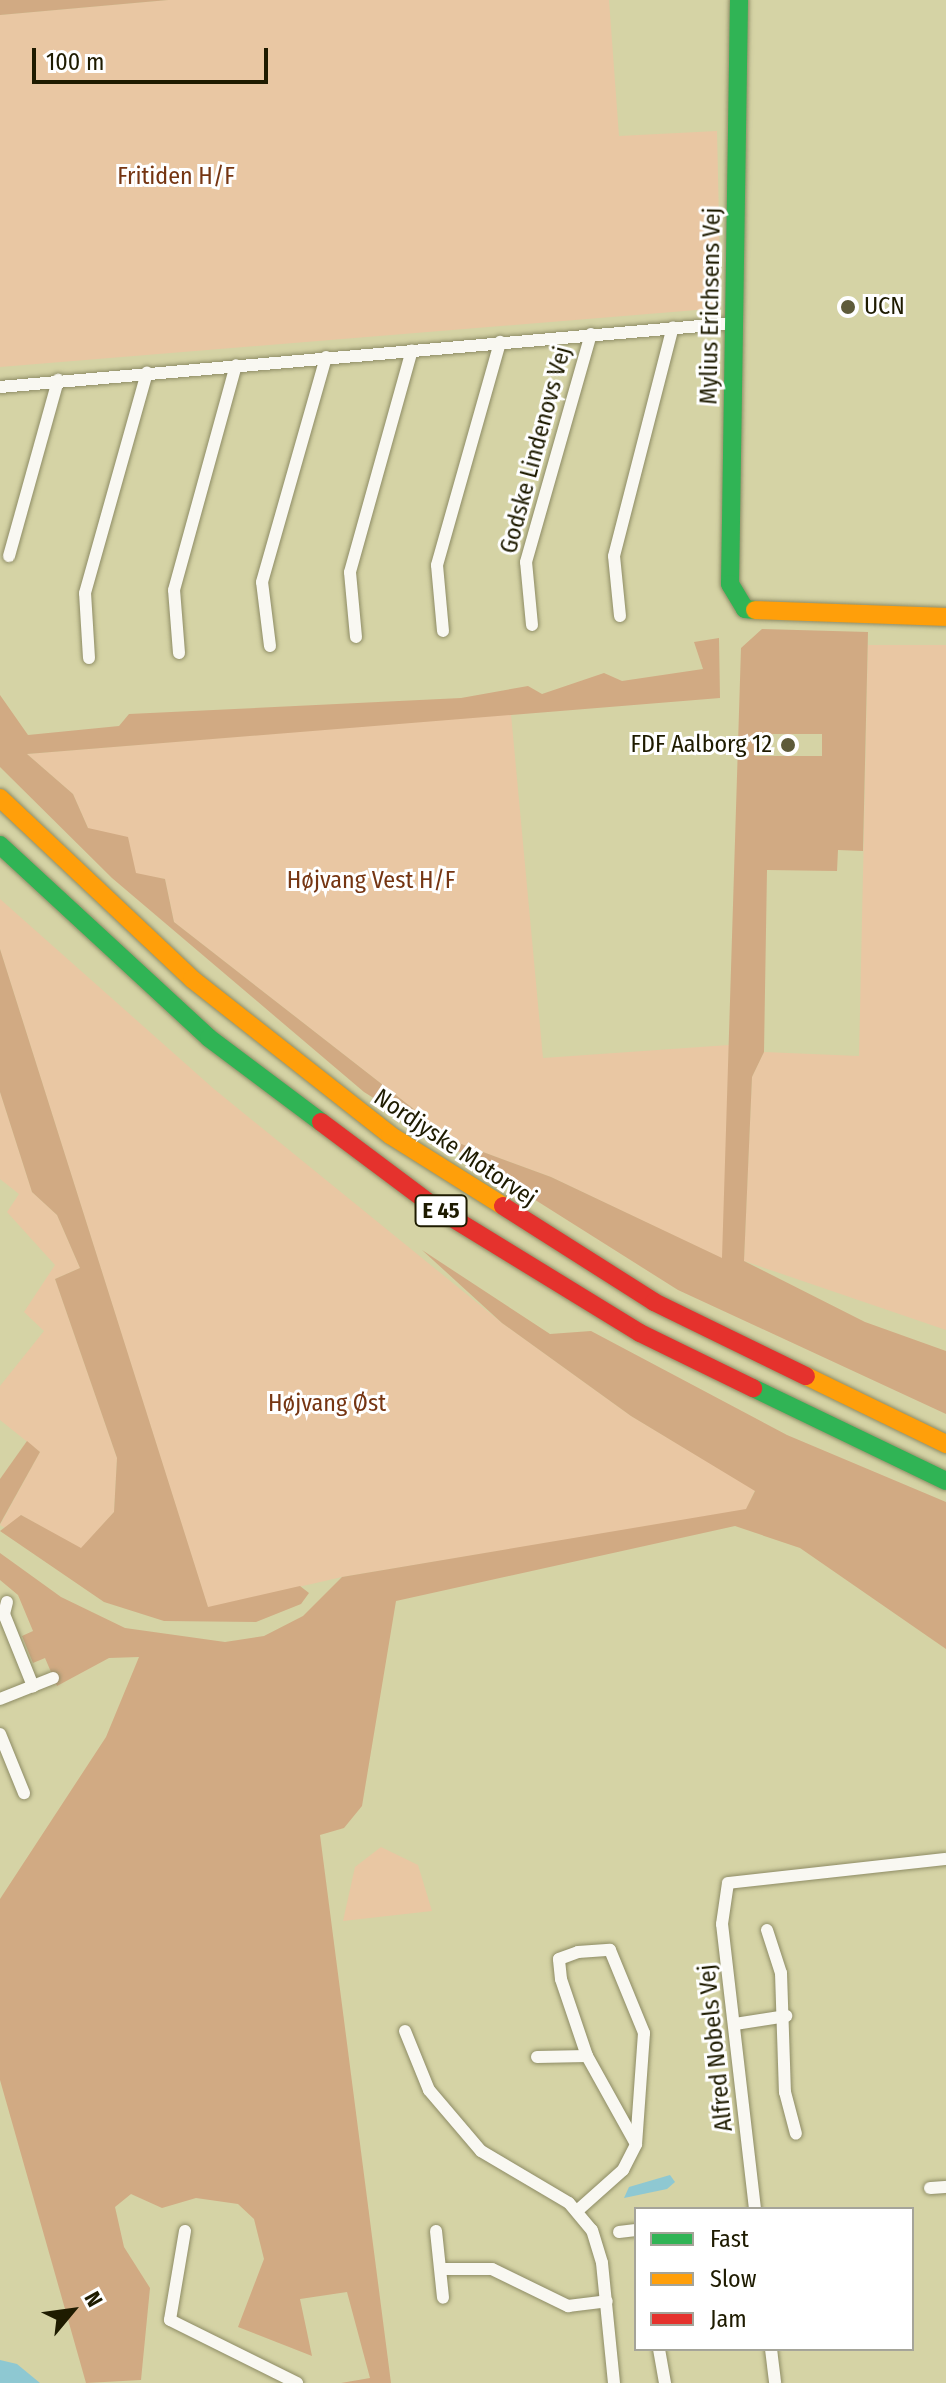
<!DOCTYPE html>
<html>
<head>
<meta charset="utf-8">
<style>
  body { margin:0 }
  #map { position:relative; width:946px; height:2383px; overflow:hidden; background:#d5d3a5; font-family:"Fira Sans Condensed",sans-serif }
  div>[style] { position:absolute }
  [style*='--x'] { left:calc(var(--x)*1px); top:calc(var(--y)*1px); width:calc(var(--w)*1px); rotate:calc(var(--a)*1deg) }
  .green>* { inset:0; background:#e9c7a3 }
  .forest>* { inset:0; background:#d1aa83 }
  .water>* { inset:0; background:#8ec8d2 }
  .roads { filter:drop-shadow(0 0 2px #8e8c65) drop-shadow(0 0 2px #8e8c65) }
  .street>* { height:12px; margin:-6px; padding:0 6px; transform-origin:6px; border-radius:6px; background:#f9f8f2 }
  .fast>* { height:18px; margin:-9px; padding:0 9px; transform-origin:9px; border-radius:9px; background:#30b455 }
  .slow>* { height:18px; margin:-9px; padding:0 9px; transform-origin:9px; border-radius:9px; background:#ff9f0a }
  .jam>* { height:18px; margin:-9px; padding:0 9px; transform-origin:9px; border-radius:9px; background:#e5322d }
  .dots>* { width:22px; height:22px; translate:-50% -50%; box-sizing:border-box; border:4px solid #fff; border-radius:50% }
  span { translate:-50% -50%; white-space:nowrap; text-align:center; line-height:1.15; -webkit-text-stroke:6px #fff; paint-order:stroke }
  .shield-label span { padding:2px 6px; background:#fff; border:2px solid; border-radius:6px; -webkit-text-stroke-width:0 }
  .shield-label { font-size:22px; color:#1e1b00; font-weight:700 }
  .park-label { font-size:24px; color:#753512 }
  .street-label { font-size:24px; color:#1e1b00 }
  .poi-label { font-size:24px; color:#1e1b00 }
  .left { translate:0 -50%; text-align:left }
  .right { translate:-100% -50%; text-align:right }
  .legend { position:absolute; left:634px; top:2207px; width:280px; height:144px; box-sizing:border-box; background:#fff; border:2px solid #a5a499; margin:0; padding:10px 14px; list-style:none; font-size:24px; color:#1e1b00 }
  .legend li { display:flex; align-items:center; gap:16px; height:40px }
  .legend b { width:40px; border:2px solid #a5a499 }
  .north { position:absolute; left:32px; top:2271px; width:80px; height:80px; -webkit-text-stroke:6px #fff; paint-order:stroke; rotate:61deg; font-size:22px; font-weight:700; line-height:32px; text-align:center; color:#1e1b00 }
  .north::after { content:''; display:block; margin:auto; width:28px; height:36px; background:#1e1b00; clip-path:polygon(50% 0,100% 100%,50% 72%,0 100%) }
  .scale { position:absolute; left:32px; top:48px; width:236px; height:36px; box-sizing:border-box; border:4px solid #1e1b00; border-top:0; padding-left:10px; font-size:24px; line-height:28px; white-space:nowrap; color:#1e1b00; -webkit-text-stroke:6px #fff; paint-order:stroke }
</style>
</head>
<body>
<div id="map">
  <div class="green">
    <div style="clip-path:polygon(168px 0,609px 0,619px 136px,717px 131px,721px 308px,0 367px,0 15px)"></div>
    <div style="clip-path:polygon(868px 645px,946px 645px,946px 1330px,744px 1261px,752px 1077px,764px 1052px,859px 1056px)"></div>
    <div style="clip-path:polygon(511px 714px,543px 1058px,729px 1045px,723px 1259px,551px 1177px,456px 1142px,174px 922px,165px 879px,136px 874px,88px 828px,73px 794px,27px 754px)"></div>
    <div style="clip-path:polygon(0 899px,214px 1089px,502px 1323px,631px 1416px,755px 1490px,746px 1510px,342px 1577px,208px 1608px,0 949px)"></div>
    <div style="clip-path:polygon(0 1092px,32px 1192px,57px 1215px,80px 1268px,55px 1279px,117px 1458px,114px 1512px,81px 1549px,21px 1515px,7px 1529px,0 1525px,40px 1452px,0 1420px,0 1386px,44px 1331px,24px 1312px,55px 1265px,7px 1212px,19px 1194px,0 1179px)"></div>
    <div style="clip-path:polygon(381px 1847px,418px 1865px,432px 1911px,343px 1921px,355px 1867px)"></div>
  </div>
  <div class="forest">
    <div style="clip-path:polygon(0 0,168px 0,0 15px)"></div>
    <div style="clip-path:polygon(evenodd,762px 629px,868px 632px,863px 851px,838px 850px,837px 871px,767px 870px,764px 1052px,752px 1077px,744px 1261px,865px 1322px,946px 1351px,946px 1414px,678px 1290px,364px 1092px,112px 878px,0 767px,0 695px,28px 735px,119px 726px,129px 714px,461px 698px,528px 686px,542px 694px,604px 673px,622px 681px,703px 669px,694px 642px,719px 638px,720px 698px,27px 754px,73px 794px,88px 828px,128px 837px,136px 873px,165px 879px,174px 922px,456px 1142px,551px 1177px,722px 1258px,741px 648px,762px 629px,754px 734px,822px 734px,822px 756px,755px 756px,754px 734px)"></div>
    <div style="clip-path:polygon(0 949px,208px 1607px,300px 1586px,309px 1593px,301px 1604px,256px 1622px,164px 1621px,104px 1602px,0 1531px,21px 1515px,81px 1548px,114px 1512px,117px 1458px,55px 1279px,80px 1268px,57px 1215px,32px 1192px,0 1092px)"></div>
    <div style="clip-path:polygon(422px 1250px,550px 1334px,591px 1331px,787px 1435px,946px 1502px,946px 1649px,800px 1548px,735px 1526px,396px 1601px,362px 1806px,344px 1828px,320px 1835px,391px 2383px,341px 2383px,370px 2378px,347px 2292px,300px 2299px,312px 2356px,238px 2327px,264px 2259px,254px 2219px,238px 2204px,196px 2198px,162px 2208px,131px 2194px,115px 2207px,124px 2247px,150px 2288px,141px 2380px,86px 2383px,0 2080px,0 1899px,106px 1737px,139px 1657px,109px 1658px,57px 1686px,45px 1658px,33px 1663px,22px 1636px,33px 1631px,18px 1595px,0 1580px,0 1553px,61px 1597px,125px 1628px,225px 1642px,264px 1636px,303px 1616px,342px 1577px,746px 1509px,755px 1491px,631px 1416px,502px 1323px)"></div>
    <div style="clip-path:polygon(27px 1441px,40px 1452px,0 1524px,0 1479px)"></div>
  </div>
  <div class="water">
    <div style="clip-path:polygon(670px 2175px,675px 2182px,667px 2189px,624px 2198px,629px 2187px)"></div>
    <div style="clip-path:polygon(0 2360px,17px 2364px,40px 2383px,0 2383px)"></div>
  </div>
  <div class="roads">
    <div class="street">
      <div style="--x:0;--y:387;--w:738;--a:-4.98"></div>
      <div style="--x:9;--y:556;--w:183;--a:-74.4"></div>
      <div style="--x:620;--y:616;--w:60;--a:-95.7"></div>
      <div style="--x:614;--y:556;--w:236;--a:-75.6"></div>
      <div style="--x:532;--y:625;--w:63;--a:-95.4"></div>
      <div style="--x:526;--y:562;--w:237;--a:-74.1"></div>
      <div style="--x:443;--y:631;--w:66;--a:-95.2"></div>
      <div style="--x:437;--y:565;--w:232;--a:-74.2"></div>
      <div style="--x:356;--y:637;--w:65;--a:-95.3"></div>
      <div style="--x:350;--y:572;--w:230;--a:-74.4"></div>
      <div style="--x:270;--y:646;--w:64;--a:-97.1"></div>
      <div style="--x:262;--y:582;--w:234;--a:-74.1"></div>
      <div style="--x:179;--y:653;--w:63;--a:-94.5"></div>
      <div style="--x:174;--y:590;--w:233;--a:-74.6"></div>
      <div style="--x:89;--y:658;--w:65;--a:-93.5"></div>
      <div style="--x:85;--y:593;--w:229;--a:-74.3"></div>
      <div style="--x:7;--y:1602;--w:12;--a:104"></div>
      <div style="--x:4;--y:1614;--w:78;--a:68.1"></div>
      <div style="--x:0;--y:1699;--w:57;--a:-21.6"></div>
      <div style="--x:0;--y:1734;--w:64;--a:67.9"></div>
      <div style="--x:767;--y:1930;--w:45;--a:72"></div>
      <div style="--x:781;--y:1973;--w:119;--a:88.1"></div>
      <div style="--x:785;--y:2092;--w:43;--a:75.3"></div>
      <div style="--x:735;--y:2024;--w:52;--a:-8.9"></div>
      <div style="--x:405;--y:2031;--w:64;--a:67.9"></div>
      <div style="--x:429;--y:2090;--w:80;--a:49.6"></div>
      <div style="--x:481;--y:2151;--w:102;--a:30.6"></div>
      <div style="--x:569;--y:2203;--w:35;--a:50"></div>
      <div style="--x:592;--y:2230;--w:34;--a:73"></div>
      <div style="--x:602;--y:2263;--w:121;--a:84.3"></div>
      <div style="--x:537;--y:2057;--w:50;--a:-1.1"></div>
      <div style="--x:930;--y:2188;--w:16;--a:-4"></div>
      <div style="--x:755;--y:2209;--w:287;--a:-96.6"></div>
      <div style="--x:722;--y:1924;--w:41;--a:-81.7"></div>
      <div style="--x:728;--y:1883;--w:219;--a:-6.3"></div>
      <div style="--x:577;--y:2211;--w:62;--a:-41.7"></div>
      <div style="--x:623;--y:2170;--w:29;--a:-63"></div>
      <div style="--x:636;--y:2144;--w:101;--a:-119.1"></div>
      <div style="--x:587;--y:2056;--w:81;--a:-108.7"></div>
      <div style="--x:561;--y:1979;--w:20;--a:-96"></div>
      <div style="--x:559;--y:1959;--w:20;--a:-20"></div>
      <div style="--x:578;--y:1952;--w:32;--a:-4"></div>
      <div style="--x:610;--y:1950;--w:90;--a:67.7"></div>
      <div style="--x:644;--y:2033;--w:111;--a:94.1"></div>
      <div style="--x:185;--y:2231;--w:90;--a:99.6"></div>
      <div style="--x:170;--y:2320;--w:142;--a:26.4"></div>
      <div style="--x:436;--y:2231;--w:67;--a:84"></div>
      <div style="--x:619;--y:2232;--w:17;--a:-7"></div>
      <div style="--x:443;--y:2269;--w:49;--a:0"></div>
      <div style="--x:492;--y:2269;--w:85;--a:26"></div>
      <div style="--x:568;--y:2306;--w:39;--a:-7"></div>
      <div style="--x:659;--y:2349;--w:35;--a:80"></div>
      <div style="--x:771;--y:2349;--w:34;--a:83"></div>
    </div>
    <div class="fast">
      <div style="--x:739;--y:0;--w:584;--a:90.88"></div>
      <div style="--x:730;--y:584;--w:29;--a:59"></div>
      <div style="--x:745;--y:609;--w:10;--a:6"></div>
      <div style="--x:0;--y:845;--w:284;--a:42.7"></div>
      <div style="--x:209;--y:1038;--w:140;--a:36.9"></div>
      <div style="--x:753;--y:1388;--w:214;--a:25.7"></div>
    </div>
    <div class="slow">
      <div style="--x:755;--y:610;--w:191;--a:2.1"></div>
      <div style="--x:0;--y:798;--w:264;--a:43.3"></div>
      <div style="--x:192;--y:979;--w:252;--a:38.2"></div>
      <div style="--x:390;--y:1135;--w:133;--a:32.1"></div>
      <div style="--x:806;--y:1376;--w:156;--a:25.9"></div>
    </div>
    <div class="jam">
      <div style="--x:321;--y:1122;--w:144;--a:36.8"></div>
      <div style="--x:436;--y:1208;--w:239;--a:31.5"></div>
      <div style="--x:640;--y:1333;--w:126;--a:26"></div>
      <div style="--x:503;--y:1206;--w:179;--a:32.4"></div>
      <div style="--x:654;--y:1302;--w:169;--a:26"></div>
    </div>
  </div>
  <div class="dots">
    <div style="left:848px;top:307px;background:#5e5b3a"></div>
    <div style="left:788px;top:745px;background:#5e5b3a"></div>
  </div>
  <div class="shield-label">
    <span style="left:441px;top:1211px">E 45</span>
  </div>
  <div class="park-label">
    <span style="left:176px;top:177px">Fritiden H/F</span>
    <span style="left:371px;top:881px">Højvang Vest H/F</span>
    <span style="left:327px;top:1404px">Højvang Øst</span>
  </div>
  <div class="street-label">
    <span style="left:711px;top:306px;rotate:-89deg">Mylius Erichsens Vej</span>
    <span style="left:536px;top:450px;rotate:-75deg">Godske Lindenovs Vej</span>
    <span style="left:455px;top:1148px;rotate:34deg">Nordjyske Motorvej</span>
    <span style="left:716px;top:2048px;rotate:-96deg">Alfred Nobels Vej</span>
  </div>
  <div class="poi-label">
    <span class="left" style="left:864px;top:307px">UCN</span>
    <span class="right" style="left:772px;top:745px">FDF Aalborg 12</span>
  </div>
  <ul class="legend">
  <li><b style="height:10px;background:#30b455"></b>Fast</li>
  <li><b style="height:10px;background:#ff9f0a"></b>Slow</li>
  <li><b style="height:10px;background:#e5322d"></b>Jam</li>
  </ul>
  <div class="north">N</div>
  <div class="scale">100 m</div>
</div>
</body>
</html>
